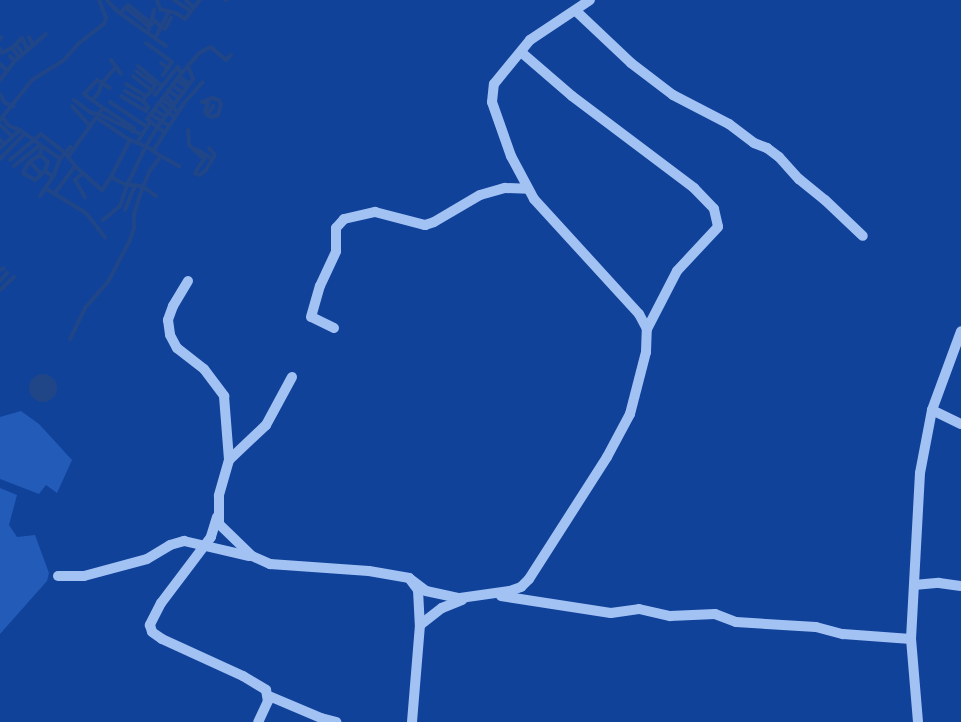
<!DOCTYPE html>
<html>
<head>
<meta charset="utf-8">
<style>
  body { margin:0 }
  #map { position:relative; width:961px; height:722px; overflow:hidden; background:#10429a; font-family:Commissioner,sans-serif }
  div>[style] { position:absolute }
  [style*='--x'] { left:calc(var(--x)*1px); top:calc(var(--y)*1px); width:calc(var(--w)*1px); rotate:calc(var(--a)*1deg) }
  .green>* { inset:0; background:#235bb8 }
  .water>* { inset:0; background:#214688 }
  .round { border-radius:50% }
  .stream>* { height:4px; margin:-2px; padding:0 2px; transform-origin:2px; border-radius:2px; background:#214688 }
  .minor>* { height:10px; margin:-5px; padding:0 5px; transform-origin:5px; border-radius:5px; background:#a3c2f4 }
  span { translate:-50% -50%; white-space:nowrap; text-align:center; line-height:1.15; -webkit-text-stroke:5px #10429a; paint-order:stroke }
</style>
</head>
<body>
<div id="map">
  <div class="green">
    <div style="clip-path:polygon(21px 411px,39px 424px,72px 460px,57px 493px,46px 485px,39px 494px,0 479px,0 417px)"></div>
    <div style="clip-path:polygon(0 488px,17px 495px,9px 525px,17px 537px,35px 535px,49px 573px,47px 581px,0 634px)"></div>
  </div>
  <div class="water">
    <div class="round" style="left:29px;top:374px;width:28px;height:28px"></div>
  </div>
  <div class="stream">
    <div style="--x:107;--y:0;--w:15;--a:48"></div>
    <div style="--x:117;--y:11;--w:60;--a:35.5"></div>
    <div style="--x:157;--y:0;--w:9;--a:72"></div>
    <div style="--x:160;--y:9;--w:16;--a:14"></div>
    <div style="--x:176;--y:13;--w:11;--a:34"></div>
    <div style="--x:185;--y:19;--w:24;--a:-52"></div>
    <div style="--x:174;--y:0;--w:20;--a:33"></div>
    <div style="--x:186;--y:0;--w:11;--a:45"></div>
    <div style="--x:225;--y:0;--w:1;--a:0"></div>
    <div style="--x:126;--y:8;--w:28;--a:39"></div>
    <div style="--x:120;--y:13;--w:11;--a:-45"></div>
    <div style="--x:128;--y:5;--w:31;--a:38"></div>
    <div style="--x:153;--y:19;--w:11;--a:45"></div>
    <div style="--x:161;--y:27;--w:13;--a:119"></div>
    <div style="--x:161;--y:27;--w:18;--a:-63"></div>
    <div style="--x:161;--y:27;--w:4;--a:27"></div>
    <div style="--x:165;--y:29;--w:13;--a:-61"></div>
    <div style="--x:148;--y:33;--w:24;--a:-75"></div>
    <div style="--x:29;--y:37;--w:9;--a:63"></div>
    <div style="--x:0;--y:39;--w:2;--a:-63"></div>
    <div style="--x:146;--y:43;--w:32;--a:36"></div>
    <div style="--x:172;--y:62;--w:16;--a:125"></div>
    <div style="--x:16;--y:44;--w:6;--a:135"></div>
    <div style="--x:12;--y:48;--w:11;--a:52"></div>
    <div style="--x:0;--y:49;--w:4;--a:63"></div>
    <div style="--x:2;--y:53;--w:10;--a:-29"></div>
    <div style="--x:23;--y:54;--w:12;--a:-125"></div>
    <div style="--x:16;--y:44;--w:8;--a:-45"></div>
    <div style="--x:22;--y:38;--w:13;--a:63"></div>
    <div style="--x:10;--y:56;--w:7;--a:45"></div>
    <div style="--x:15;--y:61;--w:41;--a:-41.1"></div>
    <div style="--x:111;--y:60;--w:17;--a:54"></div>
    <div style="--x:161;--y:63;--w:9;--a:36"></div>
    <div style="--x:0;--y:64;--w:10;--a:45"></div>
    <div style="--x:138;--y:66;--w:31;--a:40"></div>
    <div style="--x:136;--y:71;--w:24;--a:36"></div>
    <div style="--x:133;--y:76;--w:24;--a:38"></div>
    <div style="--x:152;--y:91;--w:7;--a:-63"></div>
    <div style="--x:179;--y:76;--w:13;--a:39"></div>
    <div style="--x:0;--y:80;--w:24;--a:-52"></div>
    <div style="--x:176;--y:80;--w:13;--a:32"></div>
    <div style="--x:126;--y:84;--w:23;--a:31"></div>
    <div style="--x:146;--y:96;--w:8;--a:-40"></div>
    <div style="--x:172;--y:85;--w:14;--a:36"></div>
    <div style="--x:168;--y:90;--w:14;--a:36"></div>
    <div style="--x:125;--y:91;--w:21;--a:29"></div>
    <div style="--x:143;--y:101;--w:6;--a:-59"></div>
    <div style="--x:0;--y:94;--w:10;--a:61"></div>
    <div style="--x:5;--y:103;--w:9;--a:21"></div>
    <div style="--x:155;--y:95;--w:36;--a:-51"></div>
    <div style="--x:178;--y:67;--w:8;--a:67"></div>
    <div style="--x:165;--y:95;--w:13;--a:45"></div>
    <div style="--x:121;--y:96;--w:29;--a:31"></div>
    <div style="--x:146;--y:111;--w:4;--a:-63"></div>
    <div style="--x:148;--y:107;--w:8;--a:-130"></div>
    <div style="--x:212;--y:98;--w:7;--a:16"></div>
    <div style="--x:219;--y:100;--w:4;--a:63"></div>
    <div style="--x:221;--y:104;--w:11;--a:105"></div>
    <div style="--x:218;--y:115;--w:7;--a:164"></div>
    <div style="--x:211;--y:117;--w:8;--a:-140"></div>
    <div style="--x:205;--y:112;--w:9;--a:-72"></div>
    <div style="--x:208;--y:103;--w:6;--a:-171"></div>
    <div style="--x:202;--y:102;--w:11;--a:-22"></div>
    <div style="--x:162;--y:99;--w:21;--a:39"></div>
    <div style="--x:74;--y:100;--w:21;--a:37"></div>
    <div style="--x:91;--y:113;--w:8;--a:7"></div>
    <div style="--x:99;--y:114;--w:48;--a:26"></div>
    <div style="--x:92;--y:101;--w:11;--a:-52"></div>
    <div style="--x:99;--y:92;--w:9;--a:-72"></div>
    <div style="--x:102;--y:83;--w:21;--a:-49"></div>
    <div style="--x:110;--y:102;--w:45;--a:34"></div>
    <div style="--x:159;--y:103;--w:21;--a:43"></div>
    <div style="--x:72;--y:106;--w:28;--a:48"></div>
    <div style="--x:103;--y:108;--w:37;--a:33"></div>
    <div style="--x:134;--y:128;--w:4;--a:124"></div>
    <div style="--x:154;--y:109;--w:14;--a:36"></div>
    <div style="--x:150;--y:114;--w:22;--a:32"></div>
    <div style="--x:207;--y:115;--w:11;--a:-56"></div>
    <div style="--x:97;--y:118;--w:40;--a:34"></div>
    <div style="--x:0;--y:120;--w:51;--a:-51.3"></div>
    <div style="--x:32;--y:80;--w:39;--a:-32"></div>
    <div style="--x:65;--y:59;--w:20;--a:-49"></div>
    <div style="--x:78;--y:44;--w:33;--a:-38"></div>
    <div style="--x:104;--y:24;--w:6;--a:-72"></div>
    <div style="--x:106;--y:18;--w:19;--a:-111"></div>
    <div style="--x:0;--y:125;--w:16;--a:43"></div>
    <div style="--x:20;--y:130;--w:49;--a:35.9"></div>
    <div style="--x:188;--y:130;--w:15;--a:86"></div>
    <div style="--x:189;--y:145;--w:21;--a:43"></div>
    <div style="--x:204;--y:159;--w:17;--a:123"></div>
    <div style="--x:195;--y:173;--w:5;--a:22"></div>
    <div style="--x:200;--y:175;--w:8;--a:-40"></div>
    <div style="--x:206;--y:170;--w:17;--a:-59"></div>
    <div style="--x:215;--y:155;--w:9;--a:-131"></div>
    <div style="--x:164;--y:132;--w:21;--a:-143"></div>
    <div style="--x:147;--y:119;--w:56;--a:-52.9"></div>
    <div style="--x:181;--y:74;--w:28;--a:-49"></div>
    <div style="--x:199;--y:53;--w:13;--a:-27"></div>
    <div style="--x:211;--y:47;--w:20;--a:41"></div>
    <div style="--x:226;--y:60;--w:7;--a:-45"></div>
    <div style="--x:0;--y:139;--w:6;--a:51"></div>
    <div style="--x:137;--y:143;--w:26;--a:-58"></div>
    <div style="--x:42;--y:147;--w:8;--a:104"></div>
    <div style="--x:40;--y:155;--w:13;--a:148"></div>
    <div style="--x:29;--y:162;--w:13;--a:119"></div>
    <div style="--x:23;--y:173;--w:14;--a:30"></div>
    <div style="--x:35;--y:180;--w:13;--a:-42"></div>
    <div style="--x:45;--y:171;--w:10;--a:37"></div>
    <div style="--x:53;--y:177;--w:19;--a:-69"></div>
    <div style="--x:60;--y:159;--w:16;--a:-50"></div>
    <div style="--x:0;--y:148;--w:27;--a:-42"></div>
    <div style="--x:20;--y:130;--w:12;--a:-160"></div>
    <div style="--x:9;--y:126;--w:10;--a:-127"></div>
    <div style="--x:196;--y:149;--w:19;--a:32"></div>
    <div style="--x:153;--y:151;--w:57;--a:-57.1"></div>
    <div style="--x:184;--y:103;--w:28;--a:-48"></div>
    <div style="--x:40;--y:155;--w:11;--a:41"></div>
    <div style="--x:48;--y:162;--w:9;--a:108"></div>
    <div style="--x:68;--y:157;--w:60;--a:-54.5"></div>
    <div style="--x:103;--y:108;--w:24;--a:-144"></div>
    <div style="--x:84;--y:94;--w:19;--a:-47"></div>
    <div style="--x:97;--y:80;--w:15;--a:32"></div>
    <div style="--x:0;--y:159;--w:35;--a:-46"></div>
    <div style="--x:10;--y:160;--w:40;--a:-40"></div>
    <div style="--x:41;--y:134;--w:31;--a:38"></div>
    <div style="--x:65;--y:153;--w:16;--a:52"></div>
    <div style="--x:75;--y:166;--w:36;--a:42"></div>
    <div style="--x:102;--y:190;--w:16;--a:-55"></div>
    <div style="--x:111;--y:177;--w:18;--a:27"></div>
    <div style="--x:127;--y:185;--w:22;--a:108"></div>
    <div style="--x:120;--y:206;--w:22;--a:141"></div>
    <div style="--x:30;--y:162;--w:16;--a:47"></div>
    <div style="--x:14;--y:166;--w:33;--a:-39"></div>
    <div style="--x:83;--y:173;--w:11;--a:139"></div>
    <div style="--x:75;--y:180;--w:20;--a:60"></div>
    <div style="--x:111;--y:177;--w:42;--a:-62.8"></div>
    <div style="--x:130;--y:140;--w:17;--a:21"></div>
    <div style="--x:146;--y:146;--w:23;--a:-59"></div>
    <div style="--x:158;--y:126;--w:59;--a:-53.3"></div>
    <div style="--x:193;--y:79;--w:14;--a:-111"></div>
    <div style="--x:45;--y:188;--w:48;--a:31.4"></div>
    <div style="--x:86;--y:213;--w:31;--a:52"></div>
    <div style="--x:54;--y:194;--w:35;--a:-53"></div>
    <div style="--x:40;--y:196;--w:23;--a:-56"></div>
    <div style="--x:156;--y:196;--w:16;--a:-145"></div>
    <div style="--x:143;--y:187;--w:16;--a:-68"></div>
    <div style="--x:149;--y:172;--w:20;--a:-53"></div>
    <div style="--x:161;--y:156;--w:21;--a:29"></div>
    <div style="--x:125;--y:210;--w:27;--a:-68"></div>
    <div style="--x:135;--y:185;--w:8;--a:180"></div>
    <div style="--x:127;--y:185;--w:43;--a:-64"></div>
    <div style="--x:146;--y:146;--w:18;--a:34"></div>
    <div style="--x:0;--y:270;--w:4;--a:-27"></div>
    <div style="--x:0;--y:281;--w:11;--a:-49"></div>
    <div style="--x:0;--y:290;--w:19;--a:-43"></div>
    <div style="--x:70;--y:339;--w:34;--a:-64"></div>
    <div style="--x:85;--y:308;--w:37;--a:-49"></div>
    <div style="--x:109;--y:280;--w:45;--a:-62.3"></div>
    <div style="--x:130;--y:240;--w:13;--a:-72"></div>
    <div style="--x:134;--y:228;--w:14;--a:-90"></div>
    <div style="--x:134;--y:214;--w:28;--a:-72"></div>
    <div style="--x:143;--y:187;--w:8;--a:-166"></div>
  </div>
  <div class="minor">
    <div style="--x:576;--y:11;--w:76;--a:43.4"></div>
    <div style="--x:631;--y:63;--w:53;--a:37.3"></div>
    <div style="--x:673;--y:95;--w:63;--a:27.4"></div>
    <div style="--x:729;--y:124;--w:31;--a:37"></div>
    <div style="--x:754;--y:143;--w:14;--a:21"></div>
    <div style="--x:767;--y:148;--w:15;--a:37"></div>
    <div style="--x:779;--y:157;--w:30;--a:48"></div>
    <div style="--x:799;--y:179;--w:33;--a:39"></div>
    <div style="--x:825;--y:200;--w:52;--a:43.5"></div>
    <div style="--x:521;--y:52;--w:67;--a:40.8"></div>
    <div style="--x:572;--y:96;--w:153;--a:37"></div>
    <div style="--x:694;--y:188;--w:29;--a:46"></div>
    <div style="--x:714;--y:209;--w:18;--a:77"></div>
    <div style="--x:718;--y:227;--w:60;--a:133"></div>
    <div style="--x:677;--y:271;--w:65;--a:117.3"></div>
    <div style="--x:188;--y:281;--w:29;--a:121"></div>
    <div style="--x:173;--y:306;--w:15;--a:110"></div>
    <div style="--x:168;--y:320;--w:15;--a:82"></div>
    <div style="--x:170;--y:335;--w:15;--a:62"></div>
    <div style="--x:177;--y:348;--w:34;--a:38"></div>
    <div style="--x:204;--y:369;--w:34;--a:53"></div>
    <div style="--x:224;--y:396;--w:64;--a:85.5"></div>
    <div style="--x:334;--y:328;--w:25;--a:-154"></div>
    <div style="--x:311;--y:317;--w:32;--a:-74"></div>
    <div style="--x:320;--y:286;--w:38;--a:-65"></div>
    <div style="--x:336;--y:251;--w:23;--a:-90"></div>
    <div style="--x:336;--y:228;--w:12;--a:-48"></div>
    <div style="--x:344;--y:219;--w:32;--a:-13"></div>
    <div style="--x:375;--y:212;--w:52;--a:14.6"></div>
    <div style="--x:425;--y:225;--w:9;--a:-18"></div>
    <div style="--x:434;--y:222;--w:53;--a:-30.4"></div>
    <div style="--x:480;--y:195;--w:26;--a:-16"></div>
    <div style="--x:505;--y:188;--w:23;--a:2"></div>
    <div style="--x:292;--y:377;--w:55;--a:118.4"></div>
    <div style="--x:266;--y:425;--w:51;--a:136.6"></div>
    <div style="--x:229;--y:460;--w:37;--a:106"></div>
    <div style="--x:219;--y:496;--w:28;--a:90"></div>
    <div style="--x:219;--y:524;--w:46;--a:44.1"></div>
    <div style="--x:252;--y:556;--w:20;--a:24"></div>
    <div style="--x:270;--y:564;--w:99;--a:4"></div>
    <div style="--x:369;--y:571;--w:41;--a:9.9"></div>
    <div style="--x:409;--y:578;--w:15;--a:53"></div>
    <div style="--x:418;--y:590;--w:35;--a:87"></div>
    <div style="--x:932;--y:410;--w:32;--a:26"></div>
    <div style="--x:217;--y:517;--w:21;--a:107"></div>
    <div style="--x:211;--y:537;--w:83;--a:127.1"></div>
    <div style="--x:161;--y:603;--w:25;--a:117"></div>
    <div style="--x:150;--y:625;--w:7;--a:74"></div>
    <div style="--x:152;--y:632;--w:12;--a:35"></div>
    <div style="--x:162;--y:639;--w:89;--a:24.6"></div>
    <div style="--x:243;--y:676;--w:27;--a:31"></div>
    <div style="--x:266;--y:690;--w:11;--a:80"></div>
    <div style="--x:268;--y:701;--w:23;--a:115"></div>
    <div style="--x:58;--y:576;--w:26;--a:0"></div>
    <div style="--x:84;--y:576;--w:65;--a:-15.1"></div>
    <div style="--x:147;--y:559;--w:27;--a:-31"></div>
    <div style="--x:170;--y:545;--w:15;--a:-16"></div>
    <div style="--x:184;--y:541;--w:67;--a:13"></div>
    <div style="--x:409;--y:578;--w:21;--a:37"></div>
    <div style="--x:426;--y:591;--w:35;--a:12"></div>
    <div style="--x:460;--y:598;--w:50;--a:-8"></div>
    <div style="--x:510;--y:591;--w:12;--a:-20"></div>
    <div style="--x:521;--y:587;--w:11;--a:-45"></div>
    <div style="--x:529;--y:579;--w:145;--a:-57.4"></div>
    <div style="--x:607;--y:457;--w:49;--a:-61.9"></div>
    <div style="--x:630;--y:414;--w:64;--a:-75.5"></div>
    <div style="--x:646;--y:352;--w:23;--a:-88"></div>
    <div style="--x:647;--y:329;--w:17;--a:-118"></div>
    <div style="--x:639;--y:314;--w:156;--a:-132.4"></div>
    <div style="--x:534;--y:199;--w:49;--a:-118.1"></div>
    <div style="--x:511;--y:156;--w:57;--a:-109.4"></div>
    <div style="--x:492;--y:102;--w:18;--a:-84"></div>
    <div style="--x:494;--y:84;--w:57;--a:-50.7"></div>
    <div style="--x:530;--y:40;--w:72;--a:-33.7"></div>
    <div style="--x:914;--y:585;--w:25;--a:-5"></div>
    <div style="--x:939;--y:583;--w:22;--a:8"></div>
    <div style="--x:501;--y:596;--w:111;--a:8.8"></div>
    <div style="--x:611;--y:613;--w:28;--a:-8"></div>
    <div style="--x:639;--y:609;--w:32;--a:13"></div>
    <div style="--x:670;--y:616;--w:45;--a:-2.5"></div>
    <div style="--x:715;--y:614;--w:22;--a:21"></div>
    <div style="--x:736;--y:622;--w:80;--a:3.6"></div>
    <div style="--x:816;--y:627;--w:28;--a:15"></div>
    <div style="--x:843;--y:634;--w:68;--a:4.2"></div>
    <div style="--x:269;--y:696;--w:56;--a:22.9"></div>
    <div style="--x:321;--y:718;--w:16;--a:15"></div>
    <div style="--x:412;--y:722;--w:97;--a:-85.3"></div>
    <div style="--x:420;--y:625;--w:28;--a:-38"></div>
    <div style="--x:442;--y:608;--w:22;--a:-22"></div>
    <div style="--x:918;--y:722;--w:83;--a:-94.8"></div>
    <div style="--x:911;--y:639;--w:166;--a:-86.9"></div>
    <div style="--x:920;--y:473;--w:64;--a:-79.2"></div>
    <div style="--x:932;--y:410;--w:84;--a:-69.8"></div>
  </div>
</div>
</body>
</html>
